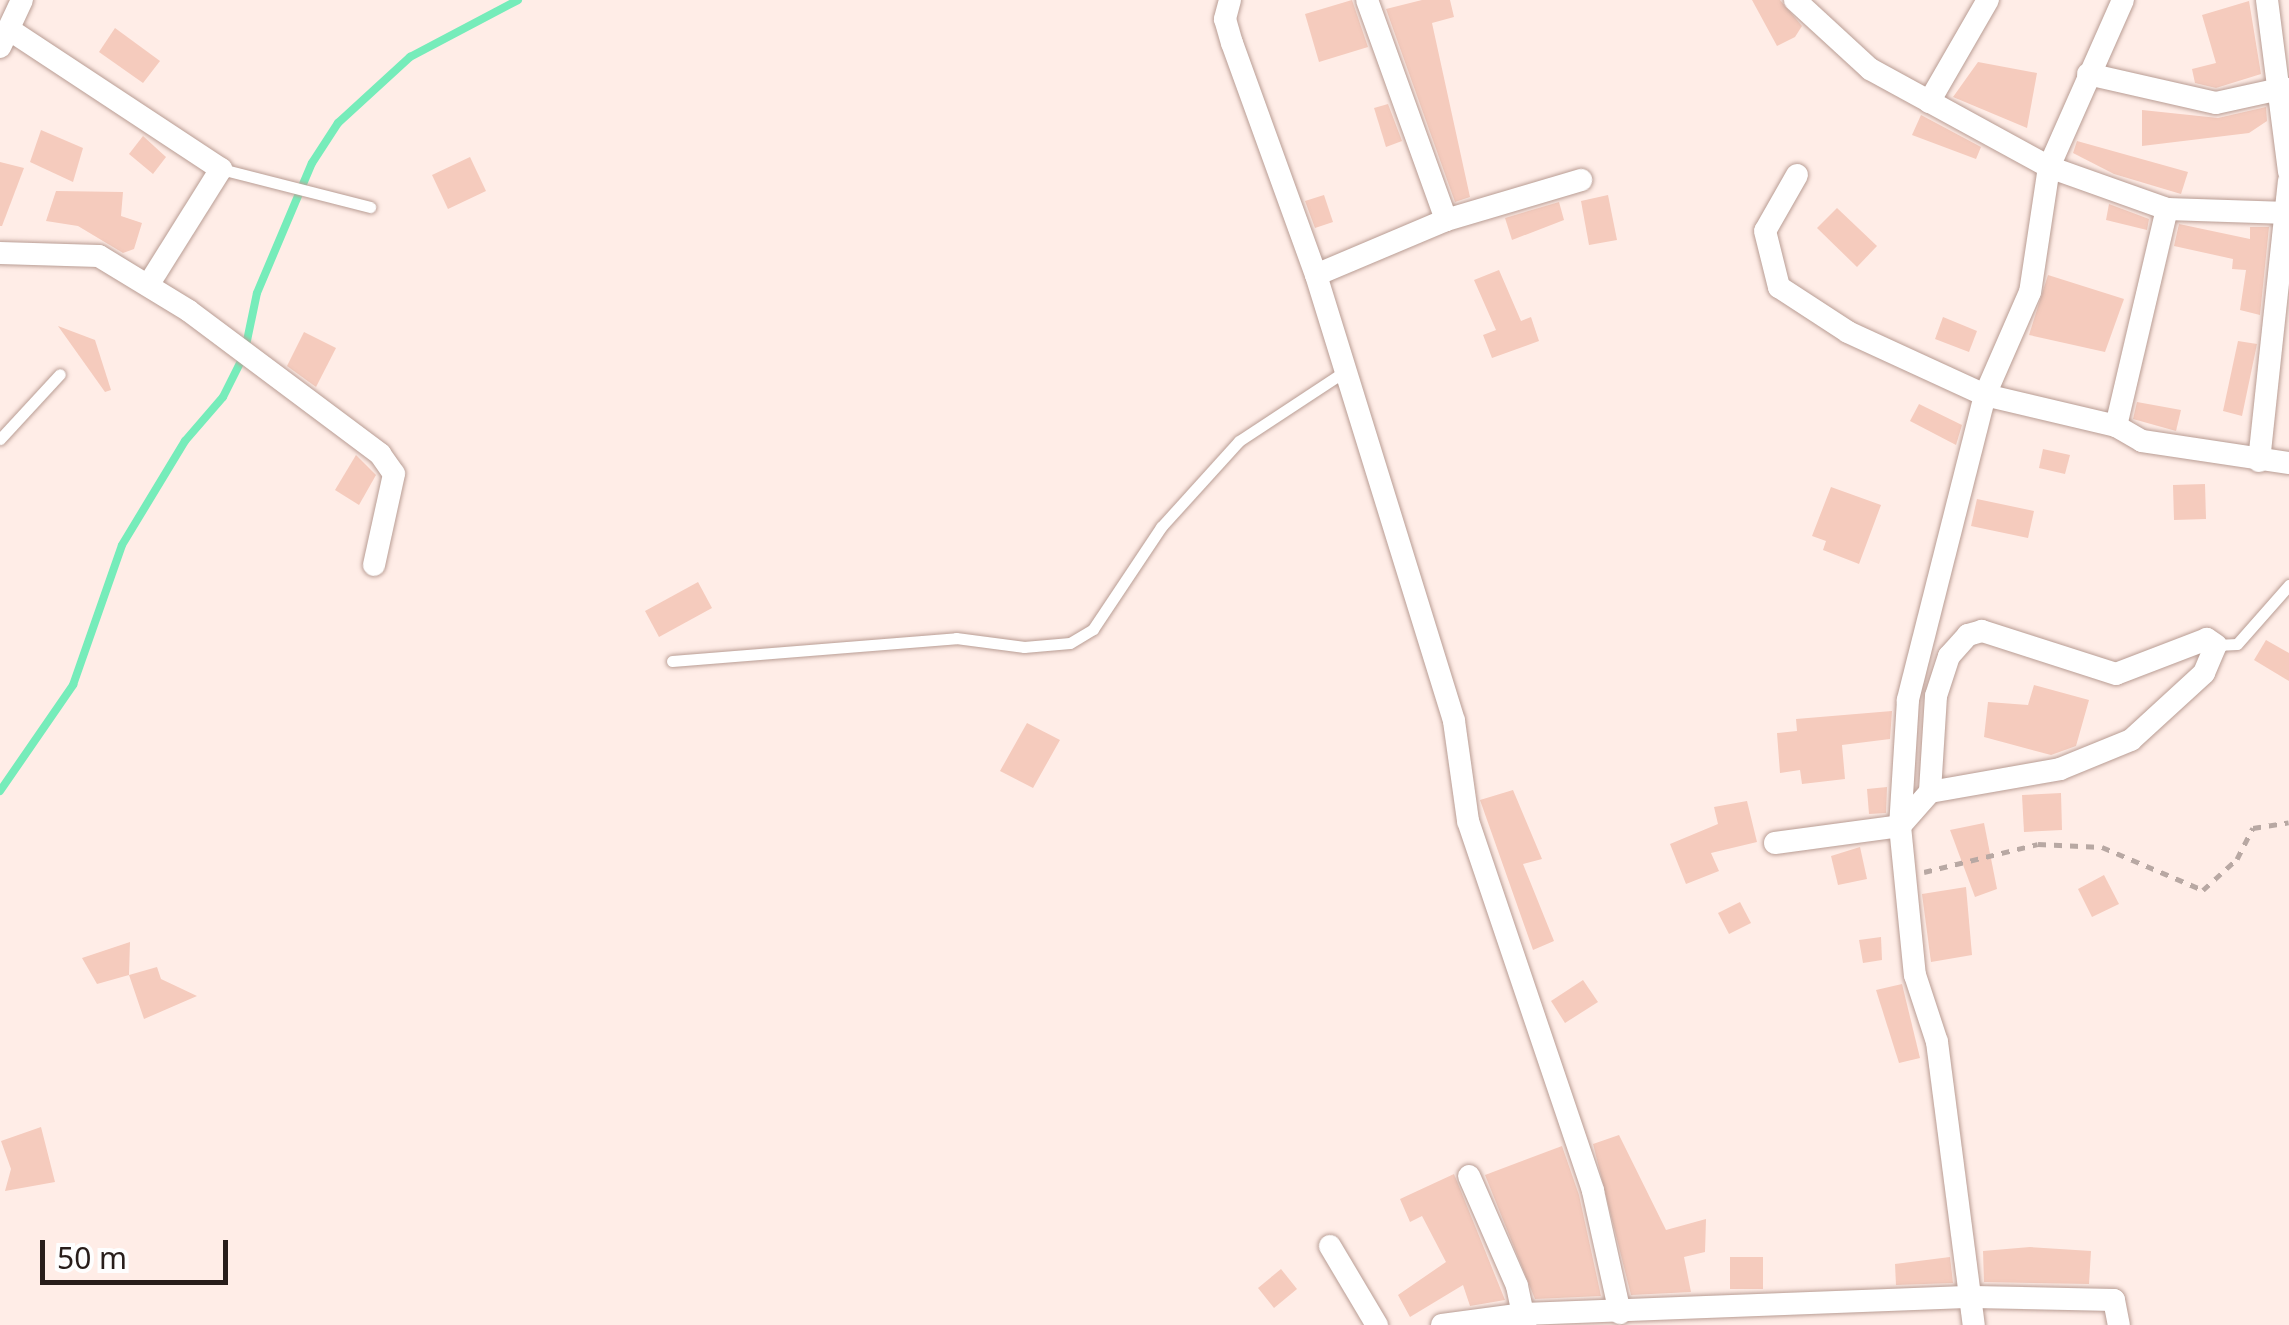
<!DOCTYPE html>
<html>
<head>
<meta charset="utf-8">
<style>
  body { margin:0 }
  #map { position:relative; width:2289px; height:1325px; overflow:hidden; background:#ffede7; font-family:"Noto Sans",sans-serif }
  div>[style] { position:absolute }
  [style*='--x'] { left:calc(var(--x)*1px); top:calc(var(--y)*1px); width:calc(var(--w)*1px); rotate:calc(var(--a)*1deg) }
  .stream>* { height:8px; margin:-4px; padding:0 4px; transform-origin:4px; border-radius:4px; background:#76ecba }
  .building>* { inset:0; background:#f5cbbd }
  .path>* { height:5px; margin-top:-2.5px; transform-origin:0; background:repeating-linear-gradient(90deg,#b8a8a3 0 8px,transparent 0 16px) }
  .roads { filter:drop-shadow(0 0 2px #b99d94) drop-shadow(0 0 2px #b99d94) }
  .lane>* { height:11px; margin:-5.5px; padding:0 5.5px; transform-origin:5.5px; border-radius:5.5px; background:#fff }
  .street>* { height:22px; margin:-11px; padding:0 11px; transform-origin:11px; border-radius:11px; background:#fff }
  span { translate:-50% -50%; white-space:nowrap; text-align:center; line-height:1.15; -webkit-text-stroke:10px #fefefe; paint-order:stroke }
  .scale { position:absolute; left:40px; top:1240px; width:188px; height:45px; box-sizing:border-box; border:5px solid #281d1a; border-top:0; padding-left:12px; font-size:30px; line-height:35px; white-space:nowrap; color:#281d1a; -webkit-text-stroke:8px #fefefe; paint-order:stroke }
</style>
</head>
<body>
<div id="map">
  <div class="stream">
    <div style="--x:0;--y:791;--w:129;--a:-55.4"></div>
    <div style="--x:73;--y:685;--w:148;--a:-70.7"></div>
    <div style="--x:122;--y:545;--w:122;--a:-58.8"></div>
    <div style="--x:185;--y:441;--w:58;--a:-49.2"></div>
    <div style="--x:223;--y:397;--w:47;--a:-63.4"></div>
    <div style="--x:244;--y:355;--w:63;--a:-78.2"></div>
    <div style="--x:257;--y:293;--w:141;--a:-67.1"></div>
    <div style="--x:312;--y:163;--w:48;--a:-57"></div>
    <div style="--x:338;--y:123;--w:98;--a:-42.5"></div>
    <div style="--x:410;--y:57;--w:122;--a:-27.8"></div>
  </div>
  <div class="building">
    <div style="clip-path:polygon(1352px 0,1368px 47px,1319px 62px,1305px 14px)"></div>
    <div style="clip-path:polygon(1422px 0,1450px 0,1454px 17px,1432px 23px,1470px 197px,1455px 202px,1386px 9px)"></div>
    <div style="clip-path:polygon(1752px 0,1780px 0,1802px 26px,1795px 37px,1777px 46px)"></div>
    <div style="clip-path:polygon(2249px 1px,2261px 74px,2216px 88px,2195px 83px,2192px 69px,2216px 63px,2202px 15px)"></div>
    <div style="clip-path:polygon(115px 28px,160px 61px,143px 83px,99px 52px)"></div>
    <div style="clip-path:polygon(1978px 62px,2037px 73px,2027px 128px,1953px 97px)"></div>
    <div style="clip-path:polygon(1388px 104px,1402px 141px,1386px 147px,1374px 108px)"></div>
    <div style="clip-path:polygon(2266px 107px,2267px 121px,2249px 133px,2142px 146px,2142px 110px,2218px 118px)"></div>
    <div style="clip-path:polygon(1921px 115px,1981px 147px,1976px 159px,1912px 135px)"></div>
    <div style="clip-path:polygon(41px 130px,83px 148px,73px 182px,30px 162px)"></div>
    <div style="clip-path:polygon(143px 136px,166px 157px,153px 174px,129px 154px)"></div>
    <div style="clip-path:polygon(2077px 141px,2188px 172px,2181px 194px,2114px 174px,2073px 153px)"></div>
    <div style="clip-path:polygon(470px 157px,486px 191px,448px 209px,432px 175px)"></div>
    <div style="clip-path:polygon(0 162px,24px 168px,2px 226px,0 226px)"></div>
    <div style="clip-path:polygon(56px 191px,123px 192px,121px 216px,142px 223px,134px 249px,123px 253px,78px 226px,46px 221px)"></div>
    <div style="clip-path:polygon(1324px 195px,1333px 222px,1315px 228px,1305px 201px)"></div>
    <div style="clip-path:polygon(1608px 195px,1617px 240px,1589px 245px,1581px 201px)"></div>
    <div style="clip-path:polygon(1559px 202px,1564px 220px,1512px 240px,1505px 218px)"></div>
    <div style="clip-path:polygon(2109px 204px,2149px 219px,2147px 230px,2106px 220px)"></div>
    <div style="clip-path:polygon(1837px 208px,1877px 246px,1857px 267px,1817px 228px)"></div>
    <div style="clip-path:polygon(2179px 224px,2250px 239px,2250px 227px,2269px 227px,2260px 315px,2240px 310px,2246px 270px,2232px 269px,2233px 259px,2174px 246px)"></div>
    <div style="clip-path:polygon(1499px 270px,1521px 321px,1531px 317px,1539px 341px,1492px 358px,1483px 335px,1496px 330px,1474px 280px)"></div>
    <div style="clip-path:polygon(2048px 275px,2124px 299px,2105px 352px,2029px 335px)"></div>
    <div style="clip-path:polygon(1943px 317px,1977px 331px,1969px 352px,1935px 339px)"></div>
    <div style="clip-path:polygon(58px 326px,95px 340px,111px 390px,105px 392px)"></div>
    <div style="clip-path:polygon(304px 332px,336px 348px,316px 387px,287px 366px)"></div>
    <div style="clip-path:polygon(2238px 341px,2257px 344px,2242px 416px,2223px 411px)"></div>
    <div style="clip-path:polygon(2137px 402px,2181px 410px,2176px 431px,2133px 419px)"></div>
    <div style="clip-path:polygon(1919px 404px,1962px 425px,1956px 445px,1910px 421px)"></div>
    <div style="clip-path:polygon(2043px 449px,2070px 455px,2065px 474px,2039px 468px)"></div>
    <div style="clip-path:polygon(356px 455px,376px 475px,359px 505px,335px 490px)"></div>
    <div style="clip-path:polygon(2205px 484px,2206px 519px,2174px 520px,2173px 485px)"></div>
    <div style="clip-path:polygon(1831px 487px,1881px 505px,1859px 564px,1823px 550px,1826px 541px,1812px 536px)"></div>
    <div style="clip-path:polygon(1977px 499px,2034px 511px,2028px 538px,1971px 526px)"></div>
    <div style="clip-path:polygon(698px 582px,712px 608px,659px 637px,645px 611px)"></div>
    <div style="clip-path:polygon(2266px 640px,2289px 653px,2289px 681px,2254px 660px)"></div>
    <div style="clip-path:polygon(2034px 685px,2089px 700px,2076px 746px,2051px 755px,1984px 737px,1988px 702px,2028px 705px)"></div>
    <div style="clip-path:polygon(1892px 711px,1890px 739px,1842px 745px,1845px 779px,1802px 784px,1800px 770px,1780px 773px,1777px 733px,1797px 731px,1796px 719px)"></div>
    <div style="clip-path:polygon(1027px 723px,1060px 740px,1033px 788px,1000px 771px)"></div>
    <div style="clip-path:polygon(1887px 787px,1886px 813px,1869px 814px,1867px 789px)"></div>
    <div style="clip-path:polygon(1513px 790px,1542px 859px,1523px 864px,1554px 941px,1533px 950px,1480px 800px)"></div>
    <div style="clip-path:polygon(2061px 793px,2062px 830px,2024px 832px,2022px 795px)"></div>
    <div style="clip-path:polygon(1747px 801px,1757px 842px,1711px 853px,1719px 871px,1686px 884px,1670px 844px,1718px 824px,1714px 807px)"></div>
    <div style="clip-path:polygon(1984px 823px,1997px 889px,1975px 897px,1950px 830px)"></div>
    <div style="clip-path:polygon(1860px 847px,1867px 879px,1838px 885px,1831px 856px)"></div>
    <div style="clip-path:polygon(2104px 875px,2119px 904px,2092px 917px,2078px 889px)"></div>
    <div style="clip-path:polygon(1966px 887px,1972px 955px,1931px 962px,1922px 894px)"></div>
    <div style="clip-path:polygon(1740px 902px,1751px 923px,1729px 934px,1718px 913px)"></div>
    <div style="clip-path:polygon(1881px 937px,1882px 960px,1863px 963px,1859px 940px)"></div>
    <div style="clip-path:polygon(130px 942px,129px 975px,97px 984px,82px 958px)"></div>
    <div style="clip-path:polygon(157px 967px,161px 979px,197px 996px,144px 1019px,129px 975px)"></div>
    <div style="clip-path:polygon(1583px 980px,1598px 1002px,1565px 1023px,1551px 1001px)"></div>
    <div style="clip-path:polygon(1902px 984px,1920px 1058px,1899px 1063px,1876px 990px)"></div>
    <div style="clip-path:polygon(41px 1127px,55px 1182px,5px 1191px,11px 1169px,1px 1141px)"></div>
    <div style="clip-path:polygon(1619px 1135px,1666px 1230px,1706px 1219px,1705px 1252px,1684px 1257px,1691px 1292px,1631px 1295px,1593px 1144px)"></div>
    <div style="clip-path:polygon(1562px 1146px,1579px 1195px,1601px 1296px,1535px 1299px,1485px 1175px)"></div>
    <div style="clip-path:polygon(1454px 1174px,1505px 1300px,1470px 1306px,1463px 1285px,1410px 1317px,1398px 1295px,1446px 1262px,1422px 1216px,1410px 1222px,1400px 1199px)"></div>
    <div style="clip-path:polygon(2030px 1247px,2091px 1251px,2089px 1284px,1984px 1282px,1983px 1251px)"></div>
    <div style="clip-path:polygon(1730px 1257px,1763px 1257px,1763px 1289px,1730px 1289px)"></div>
    <div style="clip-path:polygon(1950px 1257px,1953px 1283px,1896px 1285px,1895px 1264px)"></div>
    <div style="clip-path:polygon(1281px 1269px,1297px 1289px,1274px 1308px,1258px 1288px)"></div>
  </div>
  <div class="path">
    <div style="--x:1924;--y:872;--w:117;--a:-13.8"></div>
    <div style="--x:2038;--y:844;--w:64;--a:2.7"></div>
    <div style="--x:2102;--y:847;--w:110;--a:23.1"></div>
    <div style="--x:2203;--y:890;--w:46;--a:-42.4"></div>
    <div style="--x:2237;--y:859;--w:35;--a:-63"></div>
    <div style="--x:2253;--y:828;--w:36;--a:-9"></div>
  </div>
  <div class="roads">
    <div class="lane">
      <div style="--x:221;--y:169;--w:154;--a:14.3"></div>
      <div style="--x:0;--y:439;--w:88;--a:-47.3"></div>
      <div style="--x:2216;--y:645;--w:21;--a:-3"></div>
      <div style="--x:2237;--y:644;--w:79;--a:-48.6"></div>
      <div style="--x:672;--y:661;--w:285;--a:-4.6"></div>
      <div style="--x:956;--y:638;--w:69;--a:7.5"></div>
      <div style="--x:1024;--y:647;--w:46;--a:-5"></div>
      <div style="--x:1070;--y:643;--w:27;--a:-31"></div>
      <div style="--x:1093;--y:629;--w:123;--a:-56.3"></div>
      <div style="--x:1161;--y:527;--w:116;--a:-47.8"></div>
      <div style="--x:1239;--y:441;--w:127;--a:-33.4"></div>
    </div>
    <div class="street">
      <div style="--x:1230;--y:0;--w:20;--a:105"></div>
      <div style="--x:1225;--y:19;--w:25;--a:74"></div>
      <div style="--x:1232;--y:43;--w:247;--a:70.1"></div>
      <div style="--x:1367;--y:0;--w:234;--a:70.2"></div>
      <div style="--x:1446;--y:220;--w:141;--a:157.1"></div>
      <div style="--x:1316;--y:275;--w:467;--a:72.8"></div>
      <div style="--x:1454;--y:721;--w:101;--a:82"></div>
      <div style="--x:1468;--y:821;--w:391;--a:71.3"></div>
      <div style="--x:1593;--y:1191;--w:125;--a:77.5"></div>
      <div style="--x:1795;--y:0;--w:102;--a:42.6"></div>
      <div style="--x:1870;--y:69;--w:204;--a:28.7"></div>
      <div style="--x:2049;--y:167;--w:125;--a:19.6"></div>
      <div style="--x:2167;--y:209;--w:121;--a:1.9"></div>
      <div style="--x:2123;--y:0;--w:183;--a:113.9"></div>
      <div style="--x:2049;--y:167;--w:126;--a:98.6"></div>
      <div style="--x:2030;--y:292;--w:112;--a:113.6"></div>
      <div style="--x:1985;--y:395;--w:135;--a:13.3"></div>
      <div style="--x:2116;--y:426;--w:30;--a:30"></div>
      <div style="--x:2142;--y:441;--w:149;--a:8.5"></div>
      <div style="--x:2267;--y:0;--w:173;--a:82.7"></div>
      <div style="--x:10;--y:30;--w:253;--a:33.4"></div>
      <div style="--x:221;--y:169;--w:136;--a:122.1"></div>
      <div style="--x:0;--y:47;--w:52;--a:-64.9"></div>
      <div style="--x:2088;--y:74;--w:131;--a:12.8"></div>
      <div style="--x:2216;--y:103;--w:70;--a:-12.4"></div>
      <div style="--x:1929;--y:102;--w:118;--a:-60"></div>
      <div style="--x:1797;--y:175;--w:64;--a:119.7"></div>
      <div style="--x:1765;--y:231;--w:58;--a:76"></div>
      <div style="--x:1779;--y:287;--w:82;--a:33.1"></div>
      <div style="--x:1848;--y:332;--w:151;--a:24.7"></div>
      <div style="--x:1985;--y:395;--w:315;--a:104.2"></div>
      <div style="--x:1908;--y:700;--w:126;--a:93.6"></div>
      <div style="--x:1900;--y:826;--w:150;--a:84.3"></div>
      <div style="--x:1915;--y:975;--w:71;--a:71.8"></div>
      <div style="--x:1937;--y:1042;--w:285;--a:82.6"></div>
      <div style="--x:1446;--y:220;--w:141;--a:-16.5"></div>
      <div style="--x:0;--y:253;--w:99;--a:1.7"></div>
      <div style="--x:99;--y:256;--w:105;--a:31.4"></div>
      <div style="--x:189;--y:311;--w:239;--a:36.8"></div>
      <div style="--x:380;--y:454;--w:24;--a:55"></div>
      <div style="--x:394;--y:474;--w:93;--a:102.4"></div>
      <div style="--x:2116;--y:426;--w:223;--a:-76.8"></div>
      <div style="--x:2259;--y:461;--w:281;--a:-83.9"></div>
      <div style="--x:1775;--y:843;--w:126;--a:-7.7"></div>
      <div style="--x:1900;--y:826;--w:45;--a:-48.6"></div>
      <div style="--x:1930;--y:792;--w:132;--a:-10"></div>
      <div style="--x:2060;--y:769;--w:77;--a:-22.2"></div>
      <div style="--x:2131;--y:740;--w:99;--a:-42.5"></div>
      <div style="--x:2204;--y:673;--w:30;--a:-67"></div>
      <div style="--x:2216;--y:645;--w:11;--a:-146"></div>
      <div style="--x:2207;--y:639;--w:97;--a:159"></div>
      <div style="--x:2116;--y:674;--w:141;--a:-162.2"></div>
      <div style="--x:1982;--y:631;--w:15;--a:164"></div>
      <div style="--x:1968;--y:635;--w:28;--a:132"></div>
      <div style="--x:1949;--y:656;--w:42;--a:108"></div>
      <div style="--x:1936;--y:696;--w:96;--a:93.6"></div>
      <div style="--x:1469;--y:1176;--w:120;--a:66.4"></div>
      <div style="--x:1517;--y:1286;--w:40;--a:78"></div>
      <div style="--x:1330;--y:1246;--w:92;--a:59.3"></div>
      <div style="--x:1442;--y:1325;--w:83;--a:-7.6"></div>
      <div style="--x:1524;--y:1314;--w:449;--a:-2.2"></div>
      <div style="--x:1973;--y:1297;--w:141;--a:1.2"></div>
      <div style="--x:2114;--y:1300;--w:25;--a:79"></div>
    </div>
  </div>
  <div class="scale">50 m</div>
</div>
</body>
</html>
